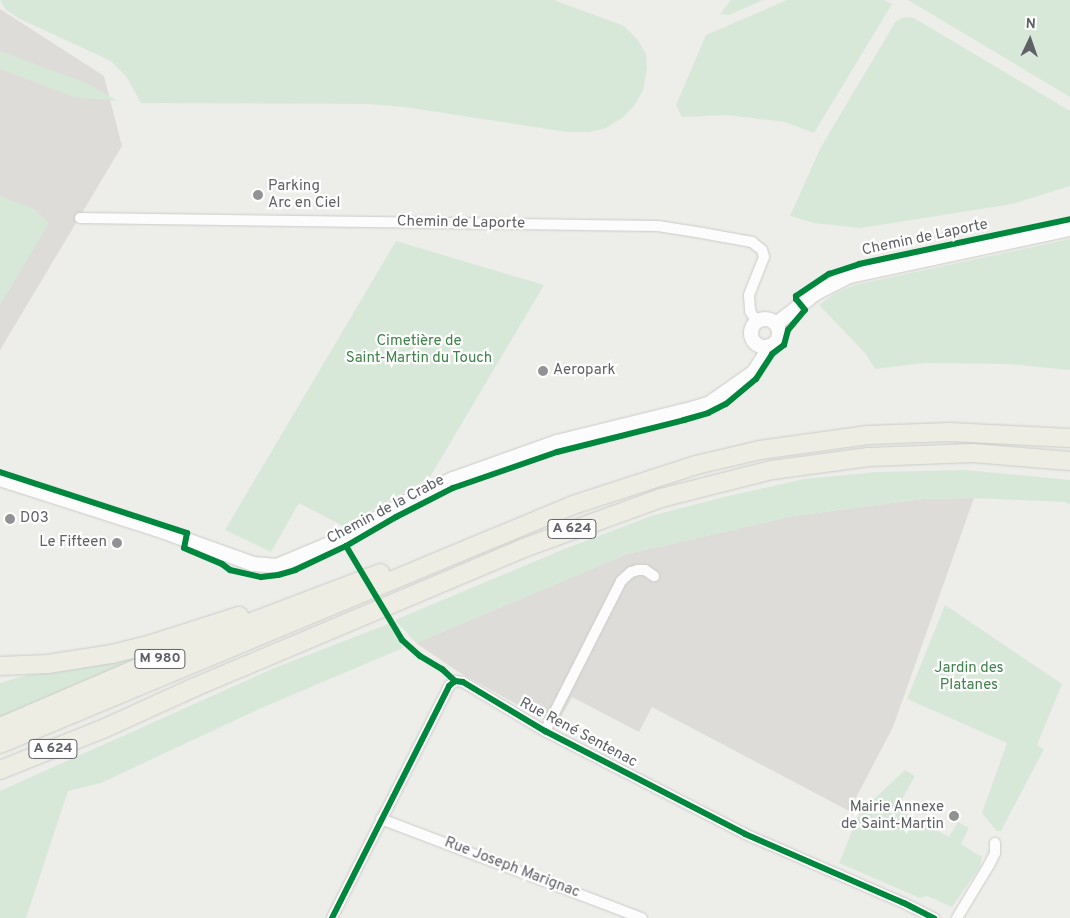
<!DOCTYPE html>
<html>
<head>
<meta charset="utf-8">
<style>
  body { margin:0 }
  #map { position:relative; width:1070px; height:918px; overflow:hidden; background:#edede9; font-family:Overpass,sans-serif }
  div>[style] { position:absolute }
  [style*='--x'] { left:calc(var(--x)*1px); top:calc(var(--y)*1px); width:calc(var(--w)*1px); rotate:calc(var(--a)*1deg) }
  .industrial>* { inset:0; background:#dddcd9 }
  .green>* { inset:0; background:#d8e8d8 }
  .roads { filter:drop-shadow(0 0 1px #cbcbca) drop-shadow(0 0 1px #cbcbca) }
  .street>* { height:10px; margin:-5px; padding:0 5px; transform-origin:5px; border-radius:5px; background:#fcfcfc }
  .secondary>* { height:14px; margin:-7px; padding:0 7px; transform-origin:7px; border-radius:7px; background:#fcfcfc }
  .secondary>.ring { margin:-7px; padding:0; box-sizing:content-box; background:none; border:14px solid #fcfcfc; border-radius:50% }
  .highway>* { height:18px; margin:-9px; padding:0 9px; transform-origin:9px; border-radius:9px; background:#eeede3 }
  .cycleway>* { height:6px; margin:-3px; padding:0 3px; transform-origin:3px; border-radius:3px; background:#00873e }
  .dots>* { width:14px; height:14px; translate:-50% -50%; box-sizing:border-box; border:2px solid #fff; border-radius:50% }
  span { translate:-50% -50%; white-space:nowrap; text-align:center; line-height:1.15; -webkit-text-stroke:4.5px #fff; paint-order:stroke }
  .shield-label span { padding:1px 4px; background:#fff; border:1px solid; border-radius:4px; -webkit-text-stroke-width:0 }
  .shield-label { font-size:14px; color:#5f6166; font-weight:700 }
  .poi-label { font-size:15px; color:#5f6166 }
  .left { translate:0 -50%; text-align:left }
  .right { translate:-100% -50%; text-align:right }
  .street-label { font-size:15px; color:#5f6166 }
  .park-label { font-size:15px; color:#40834b }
  .north { position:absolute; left:1005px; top:15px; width:50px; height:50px; -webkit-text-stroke:4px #fff; paint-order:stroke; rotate:3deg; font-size:14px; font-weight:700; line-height:20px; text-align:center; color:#5f6166 }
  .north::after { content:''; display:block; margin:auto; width:18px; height:22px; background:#5f6166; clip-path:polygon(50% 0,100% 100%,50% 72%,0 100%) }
</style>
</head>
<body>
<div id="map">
  <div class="industrial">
    <div style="clip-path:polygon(0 9px,104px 76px,122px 146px,0 350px)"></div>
    <div style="clip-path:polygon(974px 498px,893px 727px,849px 811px,652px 707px,639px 732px,572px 697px,556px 726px,457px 671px,416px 643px,627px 554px,793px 516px,923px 499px)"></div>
  </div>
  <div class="green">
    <div style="clip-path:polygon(0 0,554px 0,624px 26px,638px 40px,646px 54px,647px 68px,643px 90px,634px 106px,623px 117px,606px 128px,590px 132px,567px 132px,405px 107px,367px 104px,141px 103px,126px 76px,111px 61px,20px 19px,5px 9px)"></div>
    <div style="clip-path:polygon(731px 0,763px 0,729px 15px,720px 14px)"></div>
    <div style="clip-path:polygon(787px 0,884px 0,892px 4px,814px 133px,785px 122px,726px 115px,682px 117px,676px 105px,706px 35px)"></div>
    <div style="clip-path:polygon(908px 0,1070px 0,1070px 97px)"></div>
    <div style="clip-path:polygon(904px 17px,914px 18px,1070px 111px,1070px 186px,1012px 204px,861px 228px,814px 223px,790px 216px,821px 147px,896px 21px)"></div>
    <div style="clip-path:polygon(0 51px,86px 83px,118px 101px,74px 97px,0 69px)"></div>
    <div style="clip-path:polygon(0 196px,36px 210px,49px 223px,0 305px)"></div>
    <div style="clip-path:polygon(1070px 239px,1070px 370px,1007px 364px,924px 363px,875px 369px,866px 354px,819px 305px,836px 293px,855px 285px)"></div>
    <div style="clip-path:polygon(396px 241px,544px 285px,430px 477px,343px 526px,299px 503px,271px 552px,225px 530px)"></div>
    <div style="clip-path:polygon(965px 470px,1070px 480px,1070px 504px,1065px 502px,974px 498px,923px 499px,793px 516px,627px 554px,416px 643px,395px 620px,562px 550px,651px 516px,724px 497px,804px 479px,877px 472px)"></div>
    <div style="clip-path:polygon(945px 605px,1062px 684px,1037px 745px,1044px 749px,1001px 831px,997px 831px,982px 813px,1007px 743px,907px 699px)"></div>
    <div style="clip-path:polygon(388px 624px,403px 648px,259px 709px,101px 783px,68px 791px,26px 918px,0 918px,0 791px,272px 669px)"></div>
    <div style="clip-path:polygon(143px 651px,145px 658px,0 719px,0 683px,47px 669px)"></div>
    <div style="clip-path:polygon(905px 770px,915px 776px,897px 808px,949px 837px,958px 822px,969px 828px,961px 844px,982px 857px,980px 867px,952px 907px,927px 896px,920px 898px,839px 863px,860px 812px)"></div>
  </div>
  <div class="roads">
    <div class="street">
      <div style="--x:80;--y:218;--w:578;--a:0.79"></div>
      <div style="--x:658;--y:226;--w:45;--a:9"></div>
      <div style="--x:702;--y:233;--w:51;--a:10.2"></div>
      <div style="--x:752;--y:242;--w:13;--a:39"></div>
      <div style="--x:762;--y:250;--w:7;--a:74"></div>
      <div style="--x:764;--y:257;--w:41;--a:111.5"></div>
      <div style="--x:749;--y:295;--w:16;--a:86"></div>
      <div style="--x:750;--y:311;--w:12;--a:59"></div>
      <div style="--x:545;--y:731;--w:168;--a:-63.1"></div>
      <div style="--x:621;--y:581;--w:13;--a:-42"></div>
      <div style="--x:631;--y:572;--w:7;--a:-16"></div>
      <div style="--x:638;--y:570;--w:7;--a:0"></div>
      <div style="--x:645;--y:570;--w:11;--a:34"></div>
      <div style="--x:381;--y:819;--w:279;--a:20.8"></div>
      <div style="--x:332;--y:918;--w:260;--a:-63.2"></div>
      <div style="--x:449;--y:686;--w:8;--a:-40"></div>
      <div style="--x:455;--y:681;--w:8;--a:7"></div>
      <div style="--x:463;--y:682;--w:96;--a:30.9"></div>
      <div style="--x:545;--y:731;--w:225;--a:27.2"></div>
      <div style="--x:745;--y:834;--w:173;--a:23.5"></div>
      <div style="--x:904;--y:903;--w:34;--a:27"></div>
      <div style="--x:957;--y:918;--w:62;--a:-58.9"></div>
      <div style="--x:989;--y:865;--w:13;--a:-63"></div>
      <div style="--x:995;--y:853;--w:10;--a:-90"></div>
    </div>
    <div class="secondary">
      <div class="ring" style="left:751px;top:319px;width:14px;height:14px"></div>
      <div style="--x:776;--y:324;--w:51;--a:-37.8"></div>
      <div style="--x:816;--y:293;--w:38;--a:-27"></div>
      <div style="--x:850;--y:276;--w:225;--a:-12.1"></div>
      <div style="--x:0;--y:479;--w:164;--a:17.8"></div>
      <div style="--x:156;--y:529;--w:103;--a:19.8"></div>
      <div style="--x:253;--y:564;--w:24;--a:5"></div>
      <div style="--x:277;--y:566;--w:69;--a:-22.9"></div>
      <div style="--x:341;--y:539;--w:86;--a:-29.8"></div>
      <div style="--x:416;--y:496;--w:41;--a:-24.7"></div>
      <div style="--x:453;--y:479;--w:110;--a:-19.6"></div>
      <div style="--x:557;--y:442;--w:142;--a:-13.8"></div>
      <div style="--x:695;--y:408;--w:16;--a:-18"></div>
      <div style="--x:710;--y:403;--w:54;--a:-35.2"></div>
      <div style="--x:754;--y:372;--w:31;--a:-58"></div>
    </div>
    <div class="highway">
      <div style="--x:0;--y:666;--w:48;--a:-2.4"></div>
      <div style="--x:48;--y:664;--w:65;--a:-8.9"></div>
      <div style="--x:112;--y:654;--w:34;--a:-14"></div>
      <div style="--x:145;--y:646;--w:99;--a:-17.7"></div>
      <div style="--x:0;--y:727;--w:213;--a:-23.2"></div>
      <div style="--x:196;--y:643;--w:197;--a:-20.8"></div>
      <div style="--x:0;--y:744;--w:621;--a:-22.64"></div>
      <div style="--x:573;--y:505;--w:129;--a:-18"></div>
      <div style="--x:696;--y:465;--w:66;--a:-13.2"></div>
      <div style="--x:760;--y:450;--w:109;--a:-7.9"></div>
      <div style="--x:868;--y:435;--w:82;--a:-2.1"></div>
      <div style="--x:950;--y:432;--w:120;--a:2.9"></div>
      <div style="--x:0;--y:770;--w:113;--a:-21.8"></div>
      <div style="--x:105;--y:728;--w:99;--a:-24.5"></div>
      <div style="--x:195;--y:687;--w:354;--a:-22.9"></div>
      <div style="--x:521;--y:549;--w:149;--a:-20"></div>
      <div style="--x:661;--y:498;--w:114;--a:-14.2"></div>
      <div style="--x:772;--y:470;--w:97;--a:-7.7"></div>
      <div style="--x:868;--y:457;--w:105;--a:-2.2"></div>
      <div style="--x:973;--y:453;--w:97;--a:4.7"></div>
    </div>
  </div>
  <div class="cycleway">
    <div style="--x:0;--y:472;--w:197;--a:18.1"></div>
    <div style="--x:187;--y:533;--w:15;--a:101"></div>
    <div style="--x:184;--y:548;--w:41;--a:22.8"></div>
    <div style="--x:222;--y:564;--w:10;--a:37"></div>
    <div style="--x:230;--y:570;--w:32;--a:13"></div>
    <div style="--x:261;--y:577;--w:17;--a:-7"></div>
    <div style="--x:278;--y:575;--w:18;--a:-16"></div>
    <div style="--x:295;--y:570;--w:56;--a:-25.2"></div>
    <div style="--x:346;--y:546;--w:58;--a:-30.1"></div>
    <div style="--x:396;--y:517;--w:64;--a:-27"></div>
    <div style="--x:453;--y:488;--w:110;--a:-19.1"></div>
    <div style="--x:557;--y:452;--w:131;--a:-14.1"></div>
    <div style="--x:684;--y:420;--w:25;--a:-16"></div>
    <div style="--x:708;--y:413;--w:20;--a:-27"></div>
    <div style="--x:726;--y:404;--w:39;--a:-40"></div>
    <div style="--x:756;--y:379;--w:30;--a:-57"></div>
    <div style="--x:772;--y:354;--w:15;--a:-37"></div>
    <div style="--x:784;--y:345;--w:16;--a:-75"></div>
    <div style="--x:788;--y:330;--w:26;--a:-50"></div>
    <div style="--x:805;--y:310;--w:14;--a:-129"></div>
    <div style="--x:796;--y:299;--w:3;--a:-90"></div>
    <div style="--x:796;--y:296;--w:40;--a:-34"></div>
    <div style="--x:829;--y:274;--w:32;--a:-18"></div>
    <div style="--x:859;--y:264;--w:216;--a:-12"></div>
    <div style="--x:346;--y:546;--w:109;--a:59.2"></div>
    <div style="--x:402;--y:640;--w:24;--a:42"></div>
    <div style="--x:420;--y:656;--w:26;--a:31"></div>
    <div style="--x:442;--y:669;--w:18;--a:43"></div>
    <div style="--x:332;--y:918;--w:260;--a:-63.2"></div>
    <div style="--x:449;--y:686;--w:8;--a:-40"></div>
    <div style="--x:455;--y:681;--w:8;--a:7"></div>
    <div style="--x:463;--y:682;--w:96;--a:30.9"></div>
    <div style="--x:545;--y:731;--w:225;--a:27.2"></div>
    <div style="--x:745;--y:834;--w:173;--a:23.5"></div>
    <div style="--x:904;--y:903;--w:34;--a:27"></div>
  </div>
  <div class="dots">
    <div style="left:258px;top:195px;background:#919294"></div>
    <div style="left:543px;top:371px;background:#919294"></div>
    <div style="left:10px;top:519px;background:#919294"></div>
    <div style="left:117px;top:543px;background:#919294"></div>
    <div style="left:954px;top:816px;background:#919294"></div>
  </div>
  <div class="shield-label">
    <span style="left:572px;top:529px">A 624</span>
    <span style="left:160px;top:659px">M 980</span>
    <span style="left:53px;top:749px">A 624</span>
  </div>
  <div class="poi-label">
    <span class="left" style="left:268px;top:195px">Parking<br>Arc en Ciel</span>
    <span class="left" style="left:553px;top:371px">Aeropark</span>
    <span class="left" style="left:20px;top:519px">D03</span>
    <span class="right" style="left:107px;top:543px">Le Fifteen</span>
    <span class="right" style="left:944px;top:816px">Mairie Annexe<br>de Saint-Martin</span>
  </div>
  <div class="street-label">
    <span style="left:461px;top:223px;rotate:1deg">Chemin de Laporte</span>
    <span style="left:925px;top:238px;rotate:-12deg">Chemin de Laporte</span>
    <span style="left:386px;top:510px;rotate:-28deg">Chemin de la Crabe</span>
    <span style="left:578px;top:733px;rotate:28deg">Rue René Sentenac</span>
    <span style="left:512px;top:868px;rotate:21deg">Rue Joseph Marignac</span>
  </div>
  <div class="park-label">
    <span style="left:419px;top:350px">Cimetière de<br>Saint-Martin du Touch</span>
    <span style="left:969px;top:677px">Jardin des<br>Platanes</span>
  </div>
  <div class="north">N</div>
</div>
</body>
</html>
